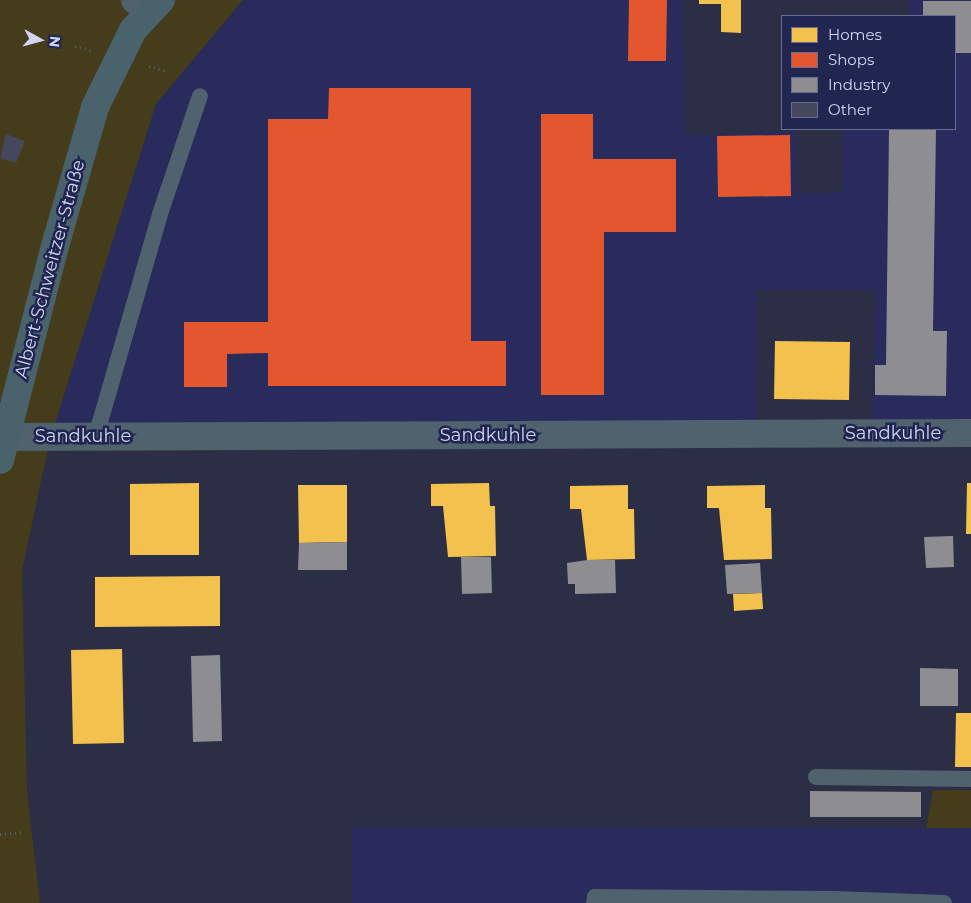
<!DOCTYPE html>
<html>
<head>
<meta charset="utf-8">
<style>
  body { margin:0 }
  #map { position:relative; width:971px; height:903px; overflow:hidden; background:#2c2e46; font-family:Montserrat,sans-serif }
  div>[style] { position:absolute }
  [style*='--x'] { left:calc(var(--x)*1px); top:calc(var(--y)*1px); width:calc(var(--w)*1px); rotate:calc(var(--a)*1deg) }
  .built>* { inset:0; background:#282b5b }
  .green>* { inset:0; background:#443c1a }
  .homes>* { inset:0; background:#f2c14e }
  .shops>* { inset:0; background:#e4572e }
  .industry>* { inset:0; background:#8d8d92 }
  .building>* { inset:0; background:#45485c }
  .path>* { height:3px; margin-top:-1.5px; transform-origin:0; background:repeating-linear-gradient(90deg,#54606c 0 1px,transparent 0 5px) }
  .service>* { height:16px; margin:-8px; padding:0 8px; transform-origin:8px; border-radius:8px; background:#50626d }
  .minor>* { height:28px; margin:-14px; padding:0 14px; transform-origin:14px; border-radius:14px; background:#50626d }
  .tertiary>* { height:28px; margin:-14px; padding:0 14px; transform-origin:14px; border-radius:14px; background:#50626d }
  .secondary>* { height:28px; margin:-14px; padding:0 14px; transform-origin:14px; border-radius:14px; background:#49626c }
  span { translate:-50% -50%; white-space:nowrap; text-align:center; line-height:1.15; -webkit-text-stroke:5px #212651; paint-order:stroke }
  .street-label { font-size:18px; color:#d0d6f2 }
  .legend { position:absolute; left:781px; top:15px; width:175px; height:115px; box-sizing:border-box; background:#212651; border:1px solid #676c91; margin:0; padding:6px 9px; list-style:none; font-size:15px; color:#d0d6f2 }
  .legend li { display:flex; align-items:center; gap:10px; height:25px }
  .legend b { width:25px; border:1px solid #676c91 }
  .north { position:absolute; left:15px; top:15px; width:50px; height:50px; -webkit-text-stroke:4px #212651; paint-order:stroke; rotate:97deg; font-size:14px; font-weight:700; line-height:20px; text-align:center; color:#d0d6f2 }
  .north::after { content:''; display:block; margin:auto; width:18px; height:22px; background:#d0d6f2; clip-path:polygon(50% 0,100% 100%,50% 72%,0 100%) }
</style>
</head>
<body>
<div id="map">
  <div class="built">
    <div style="clip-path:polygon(243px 0,683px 0,686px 136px,797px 131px,796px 193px,842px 192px,843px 129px,955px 129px,955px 16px,909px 16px,909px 0,971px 0,971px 426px,872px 425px,876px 290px,757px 290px,757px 426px,52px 433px,156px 104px)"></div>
    <div style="clip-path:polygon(352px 826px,971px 828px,971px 903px,352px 903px)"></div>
  </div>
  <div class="green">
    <div style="clip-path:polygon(0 0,243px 0,156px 104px,52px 433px,41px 481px,22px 571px,27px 792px,40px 903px,0 903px)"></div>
    <div style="clip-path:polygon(933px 790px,971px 790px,971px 828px,926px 828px)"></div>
  </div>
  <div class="homes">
    <div style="clip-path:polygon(699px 0,741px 0,741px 33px,721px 32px,721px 4px,699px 4px)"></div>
    <div style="clip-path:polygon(775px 341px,850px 342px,849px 400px,774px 399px)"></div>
    <div style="clip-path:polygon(199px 483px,199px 555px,130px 555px,130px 484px)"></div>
    <div style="clip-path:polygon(489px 483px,490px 506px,495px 506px,496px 556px,448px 557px,443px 506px,431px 506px,431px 484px)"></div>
    <div style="clip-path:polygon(967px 483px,971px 483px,971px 534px,966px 534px)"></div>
    <div style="clip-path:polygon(298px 485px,347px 485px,347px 542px,299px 543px)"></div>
    <div style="clip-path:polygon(628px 485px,628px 509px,634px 509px,635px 559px,587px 560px,581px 509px,570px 509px,570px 486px)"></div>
    <div style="clip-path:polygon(765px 485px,765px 508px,771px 508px,772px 559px,724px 560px,719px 508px,707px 508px,707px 486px)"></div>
    <div style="clip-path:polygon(220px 576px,220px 626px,95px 627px,95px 577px)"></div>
    <div style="clip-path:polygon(762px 593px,763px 609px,734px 611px,733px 594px)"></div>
    <div style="clip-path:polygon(122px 649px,124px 743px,73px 744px,71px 650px)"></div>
    <div style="clip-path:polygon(956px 713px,971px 713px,971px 767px,955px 767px)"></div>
  </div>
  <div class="shops">
    <div style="clip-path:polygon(629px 0,667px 0,666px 61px,628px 61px)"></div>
    <div style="clip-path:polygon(329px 88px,471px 88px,471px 341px,506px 341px,506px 386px,268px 386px,268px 353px,227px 354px,227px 387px,184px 387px,184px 322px,268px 322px,268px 119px,328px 119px)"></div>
    <div style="clip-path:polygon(541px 114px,593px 114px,593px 159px,676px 159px,676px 232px,604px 232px,604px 395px,541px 395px)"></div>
    <div style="clip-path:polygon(790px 135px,791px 196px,718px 197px,717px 136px)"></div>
  </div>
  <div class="industry">
    <div style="clip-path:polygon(923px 1px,971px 1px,971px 53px,955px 53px,955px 16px,923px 16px)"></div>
    <div style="clip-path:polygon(889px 129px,936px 129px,933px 331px,947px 331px,946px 396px,875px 395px,875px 365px,886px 365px)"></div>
    <div style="clip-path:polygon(953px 536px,954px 567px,926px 568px,924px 537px)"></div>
    <div style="clip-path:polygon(347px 542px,347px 570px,298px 570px,299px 543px)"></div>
    <div style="clip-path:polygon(461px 557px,491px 557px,492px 593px,462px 594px)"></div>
    <div style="clip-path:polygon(587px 560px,615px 560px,616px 593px,575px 594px,575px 584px,568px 584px,567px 563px)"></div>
    <div style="clip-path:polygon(760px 563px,762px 593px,727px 594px,725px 565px)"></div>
    <div style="clip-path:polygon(220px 655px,222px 741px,193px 742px,191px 656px)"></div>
    <div style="clip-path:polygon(920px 668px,958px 669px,958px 706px,920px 706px)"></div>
    <div style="clip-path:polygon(810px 791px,921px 792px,921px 817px,810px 817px)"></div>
  </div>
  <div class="building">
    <div style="clip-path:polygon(6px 134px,25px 141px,16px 163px,0 158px)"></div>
  </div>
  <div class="path">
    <div style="--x:75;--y:46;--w:16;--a:15"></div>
    <div style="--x:149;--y:66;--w:17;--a:17"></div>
    <div style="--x:0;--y:834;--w:23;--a:-5"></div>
  </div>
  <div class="service">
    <div style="--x:96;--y:436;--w:237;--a:-73.9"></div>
    <div style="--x:162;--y:208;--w:118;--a:-71.3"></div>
    <div style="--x:816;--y:777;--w:155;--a:0.7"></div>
    <div style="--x:834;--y:899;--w:110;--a:2.1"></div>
    <div style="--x:594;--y:903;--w:6;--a:-81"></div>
    <div style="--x:595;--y:897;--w:239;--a:0.5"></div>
    <div style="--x:834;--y:899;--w:4;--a:90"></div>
  </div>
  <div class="minor">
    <div style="--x:4;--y:437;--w:967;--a:-0.24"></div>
  </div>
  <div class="tertiary">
    <div style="--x:135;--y:0;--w:18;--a:38"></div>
  </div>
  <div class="secondary">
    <div style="--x:0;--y:460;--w:221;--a:-75.6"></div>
    <div style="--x:55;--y:246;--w:145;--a:-73.9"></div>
    <div style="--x:95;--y:107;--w:86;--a:-63.7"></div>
    <div style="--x:133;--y:30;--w:41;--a:-47"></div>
  </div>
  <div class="street-label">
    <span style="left:50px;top:269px;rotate:-75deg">Albert-Schweitzer-Straße</span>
    <span style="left:893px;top:433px">Sandkuhle</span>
    <span style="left:488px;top:435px">Sandkuhle</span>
    <span style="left:83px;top:436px">Sandkuhle</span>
  </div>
  <ul class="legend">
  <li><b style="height:14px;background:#f2c14e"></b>Homes</li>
  <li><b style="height:14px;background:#e4572e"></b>Shops</li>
  <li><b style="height:14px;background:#8d8d92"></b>Industry</li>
  <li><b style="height:14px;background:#45485c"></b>Other</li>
  </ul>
  <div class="north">N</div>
</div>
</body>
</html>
